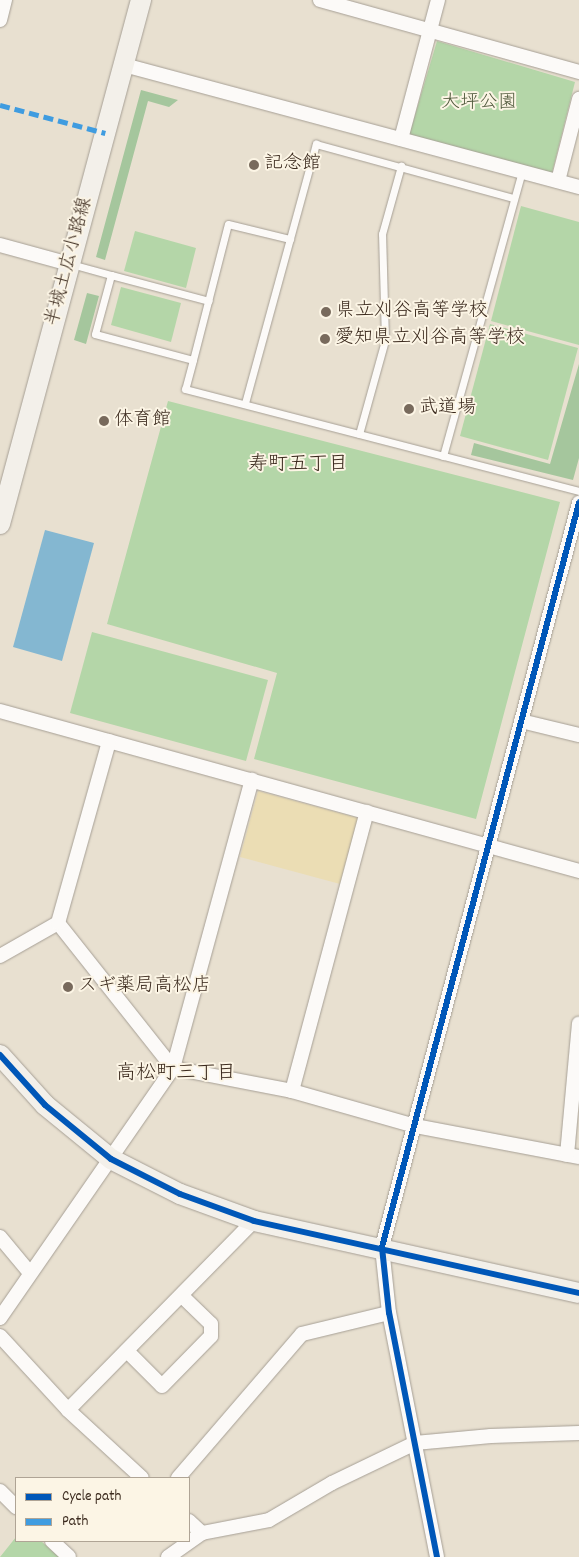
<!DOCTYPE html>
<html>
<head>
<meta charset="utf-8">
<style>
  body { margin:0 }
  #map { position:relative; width:579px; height:1557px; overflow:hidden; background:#e8e0d0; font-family:Dekko,"Klee One",sans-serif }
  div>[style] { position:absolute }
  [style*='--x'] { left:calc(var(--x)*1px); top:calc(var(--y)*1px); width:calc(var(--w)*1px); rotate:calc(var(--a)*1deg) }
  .green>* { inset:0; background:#b4d6a8 }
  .forest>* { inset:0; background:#a5c69d }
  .sand>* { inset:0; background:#ebddb4 }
  .water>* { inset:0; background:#84b7d1 }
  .roads { filter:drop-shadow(0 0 1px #a69f95) drop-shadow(0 0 1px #a69f95) }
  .lane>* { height:7px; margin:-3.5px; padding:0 3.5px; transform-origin:3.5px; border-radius:3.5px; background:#fcfaf8 }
  .street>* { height:14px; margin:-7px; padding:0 7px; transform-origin:7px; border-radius:7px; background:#fcfaf8 }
  .secondary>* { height:20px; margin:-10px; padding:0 10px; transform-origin:10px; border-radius:10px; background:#f3f0ea }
  .quiet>* { height:5px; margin-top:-2.5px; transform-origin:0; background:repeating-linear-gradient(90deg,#3f9ce0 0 10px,transparent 0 15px) }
  .cycleway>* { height:6px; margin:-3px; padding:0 3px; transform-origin:3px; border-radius:3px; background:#0057b8 }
  .dots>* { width:14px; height:14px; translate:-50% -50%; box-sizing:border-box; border:2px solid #fcf5e5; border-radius:50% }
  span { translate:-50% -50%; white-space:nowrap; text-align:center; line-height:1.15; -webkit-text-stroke:4px #fcf5e5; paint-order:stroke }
  .park-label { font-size:19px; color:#525b3e }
  .poi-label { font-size:19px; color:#3b2a1e }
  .left { translate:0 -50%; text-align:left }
  .street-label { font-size:19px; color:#3b2a1e }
  .neighbourhood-label { font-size:20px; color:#3b2a1e }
  .legend { position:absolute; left:15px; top:1477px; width:175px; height:65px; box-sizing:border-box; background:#fcf5e5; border:1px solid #afa495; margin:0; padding:6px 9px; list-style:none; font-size:15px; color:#3b2a1e }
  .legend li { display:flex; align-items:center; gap:10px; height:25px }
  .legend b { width:25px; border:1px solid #afa495 }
</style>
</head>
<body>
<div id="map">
  <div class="green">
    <div style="clip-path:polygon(437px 41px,575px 82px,552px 173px,409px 135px)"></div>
    <div style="clip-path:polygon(521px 206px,579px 222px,579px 345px,491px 321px)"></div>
    <div style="clip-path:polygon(135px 231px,196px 248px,186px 288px,124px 271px)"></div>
    <div style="clip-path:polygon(121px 287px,181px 303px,171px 342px,111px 325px)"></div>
    <div style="clip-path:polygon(490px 324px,578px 348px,548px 460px,460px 436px)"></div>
    <div style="clip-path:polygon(168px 401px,560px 502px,476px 819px,254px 759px,277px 673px,107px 624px)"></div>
    <div style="clip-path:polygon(92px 632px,268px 680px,246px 761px,70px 713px)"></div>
    <div style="clip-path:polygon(16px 1537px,16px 1541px,41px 1541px,59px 1557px,0 1557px)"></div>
  </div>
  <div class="forest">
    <div style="clip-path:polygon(141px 90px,178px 100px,169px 107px,148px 101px,105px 260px,96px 257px)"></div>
    <div style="clip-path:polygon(87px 293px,99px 296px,86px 344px,74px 340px)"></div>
    <div style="clip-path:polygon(579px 364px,579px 458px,573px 480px,471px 455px,474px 443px,550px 464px)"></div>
  </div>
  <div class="sand">
    <div style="clip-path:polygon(258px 791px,358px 818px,340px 884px,240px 857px)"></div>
  </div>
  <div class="water">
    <div style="clip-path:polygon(45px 530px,94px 543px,62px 661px,13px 647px)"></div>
  </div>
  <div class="roads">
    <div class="lane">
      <div style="--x:71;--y:264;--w:41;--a:15.4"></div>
      <div style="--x:111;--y:275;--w:61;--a:105.2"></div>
      <div style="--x:95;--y:334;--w:101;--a:14.9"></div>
      <div style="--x:193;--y:360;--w:30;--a:105"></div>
      <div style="--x:185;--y:389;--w:407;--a:14.5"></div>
      <div style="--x:111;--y:275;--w:101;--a:14.9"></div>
      <div style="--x:193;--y:360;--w:140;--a:-75.6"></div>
      <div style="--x:228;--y:224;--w:64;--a:13.6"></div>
      <div style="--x:245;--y:403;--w:269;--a:-74.7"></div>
      <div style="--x:316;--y:144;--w:205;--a:15.3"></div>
      <div style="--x:359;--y:434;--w:98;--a:-74.5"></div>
      <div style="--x:385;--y:340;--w:106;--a:-91.6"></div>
      <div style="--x:382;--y:234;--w:71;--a:-74.4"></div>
      <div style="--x:443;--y:456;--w:295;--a:-74.5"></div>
    </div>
    <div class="street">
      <div style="--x:320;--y:0;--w:269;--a:15.5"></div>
      <div style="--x:0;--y:20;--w:21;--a:-76"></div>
      <div style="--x:124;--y:65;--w:471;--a:15"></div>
      <div style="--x:401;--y:139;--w:144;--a:-75.1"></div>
      <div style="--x:558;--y:181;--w:85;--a:-75.6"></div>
      <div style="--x:0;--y:245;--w:73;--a:15.2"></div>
      <div style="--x:0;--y:711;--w:601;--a:15.45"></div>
      <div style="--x:521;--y:721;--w:60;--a:13.6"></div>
      <div style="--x:58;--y:923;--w:185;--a:51.6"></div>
      <div style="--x:173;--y:1068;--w:121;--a:10.9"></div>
      <div style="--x:292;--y:1091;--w:128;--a:15.9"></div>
      <div style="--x:415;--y:1126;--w:167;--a:10.7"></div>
      <div style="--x:0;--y:956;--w:67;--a:-29.6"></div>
      <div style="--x:58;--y:923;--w:189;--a:-74.3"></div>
      <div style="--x:292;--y:1091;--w:289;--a:-75"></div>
      <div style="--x:567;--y:1155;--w:132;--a:-84.8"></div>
      <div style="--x:0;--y:1237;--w:47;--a:50.2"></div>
      <div style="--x:0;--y:1318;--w:304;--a:-55.3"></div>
      <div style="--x:173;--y:1068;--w:299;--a:-74.7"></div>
      <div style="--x:0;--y:1336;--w:100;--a:47.4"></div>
      <div style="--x:68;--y:1410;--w:100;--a:42.6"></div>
      <div style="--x:127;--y:1351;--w:49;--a:45"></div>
      <div style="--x:162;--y:1386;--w:70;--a:-45.6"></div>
      <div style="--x:211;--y:1336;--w:12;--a:-90"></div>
      <div style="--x:211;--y:1324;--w:40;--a:-136"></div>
      <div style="--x:68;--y:1410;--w:265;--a:-45.5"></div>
      <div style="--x:178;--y:1478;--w:190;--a:-49.3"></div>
      <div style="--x:302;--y:1334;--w:89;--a:-13.6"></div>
      <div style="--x:0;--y:1491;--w:23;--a:45"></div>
      <div style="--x:189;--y:1521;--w:18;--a:43"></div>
      <div style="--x:52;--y:1541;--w:23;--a:43"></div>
      <div style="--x:168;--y:1557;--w:42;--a:-35.2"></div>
      <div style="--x:202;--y:1533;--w:68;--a:-11"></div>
      <div style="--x:269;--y:1520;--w:73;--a:-30.4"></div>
      <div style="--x:332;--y:1483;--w:92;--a:-25.7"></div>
      <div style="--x:415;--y:1443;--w:76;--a:-5.3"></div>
      <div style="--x:491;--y:1436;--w:88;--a:-2"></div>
      <div style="--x:437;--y:1557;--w:249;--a:-101.1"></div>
      <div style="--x:389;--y:1313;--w:66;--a:-96.1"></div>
      <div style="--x:382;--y:1247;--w:770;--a:-75.17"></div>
    </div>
    <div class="secondary">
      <div style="--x:0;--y:524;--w:543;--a:-74.94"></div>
      <div style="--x:0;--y:1055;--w:67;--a:48"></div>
      <div style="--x:45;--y:1105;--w:85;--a:39.3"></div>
      <div style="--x:111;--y:1159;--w:77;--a:26.9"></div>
      <div style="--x:180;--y:1194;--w:79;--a:20"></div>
      <div style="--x:254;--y:1221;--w:333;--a:12.5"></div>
    </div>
  </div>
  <div class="quiet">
    <div style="--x:0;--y:105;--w:109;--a:14.9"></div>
  </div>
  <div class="cycleway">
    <div style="--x:0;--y:1055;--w:67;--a:48"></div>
    <div style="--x:45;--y:1105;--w:85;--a:39.3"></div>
    <div style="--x:111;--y:1159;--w:77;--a:26.9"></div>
    <div style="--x:180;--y:1194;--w:79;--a:20"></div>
    <div style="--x:254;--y:1221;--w:333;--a:12.5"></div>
    <div style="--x:437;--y:1557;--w:249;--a:-101.1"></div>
    <div style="--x:389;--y:1313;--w:66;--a:-96.1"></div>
    <div style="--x:382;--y:1247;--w:770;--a:-75.17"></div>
  </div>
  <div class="dots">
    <div style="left:254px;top:165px;background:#786a5c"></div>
    <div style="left:326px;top:312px;background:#786a5c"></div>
    <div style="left:325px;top:339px;background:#786a5c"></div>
    <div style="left:409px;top:409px;background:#786a5c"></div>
    <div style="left:104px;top:421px;background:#786a5c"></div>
    <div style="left:68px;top:987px;background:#786a5c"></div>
  </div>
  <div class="park-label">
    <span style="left:479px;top:104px">大坪公園</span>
  </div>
  <div class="poi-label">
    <span class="left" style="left:264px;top:165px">記念館</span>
    <span class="left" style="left:336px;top:312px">県立刈谷高等学校</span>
    <span class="left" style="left:335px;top:339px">愛知県立刈谷高等学校</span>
    <span class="left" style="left:419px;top:409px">武道場</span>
    <span class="left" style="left:114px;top:421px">体育館</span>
    <span class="left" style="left:78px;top:987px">スギ薬局高松店</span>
  </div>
  <div class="street-label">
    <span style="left:70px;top:262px;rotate:-75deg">半城土広小路線</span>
  </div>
  <div class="neighbourhood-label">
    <span style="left:298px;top:465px">寿町五丁目</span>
    <span style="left:176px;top:1074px">高松町三丁目</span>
  </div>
  <ul class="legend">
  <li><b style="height:6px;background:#0057b8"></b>Cycle path</li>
  <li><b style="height:6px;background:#3f9ce0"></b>Path</li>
  </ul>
</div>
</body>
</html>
